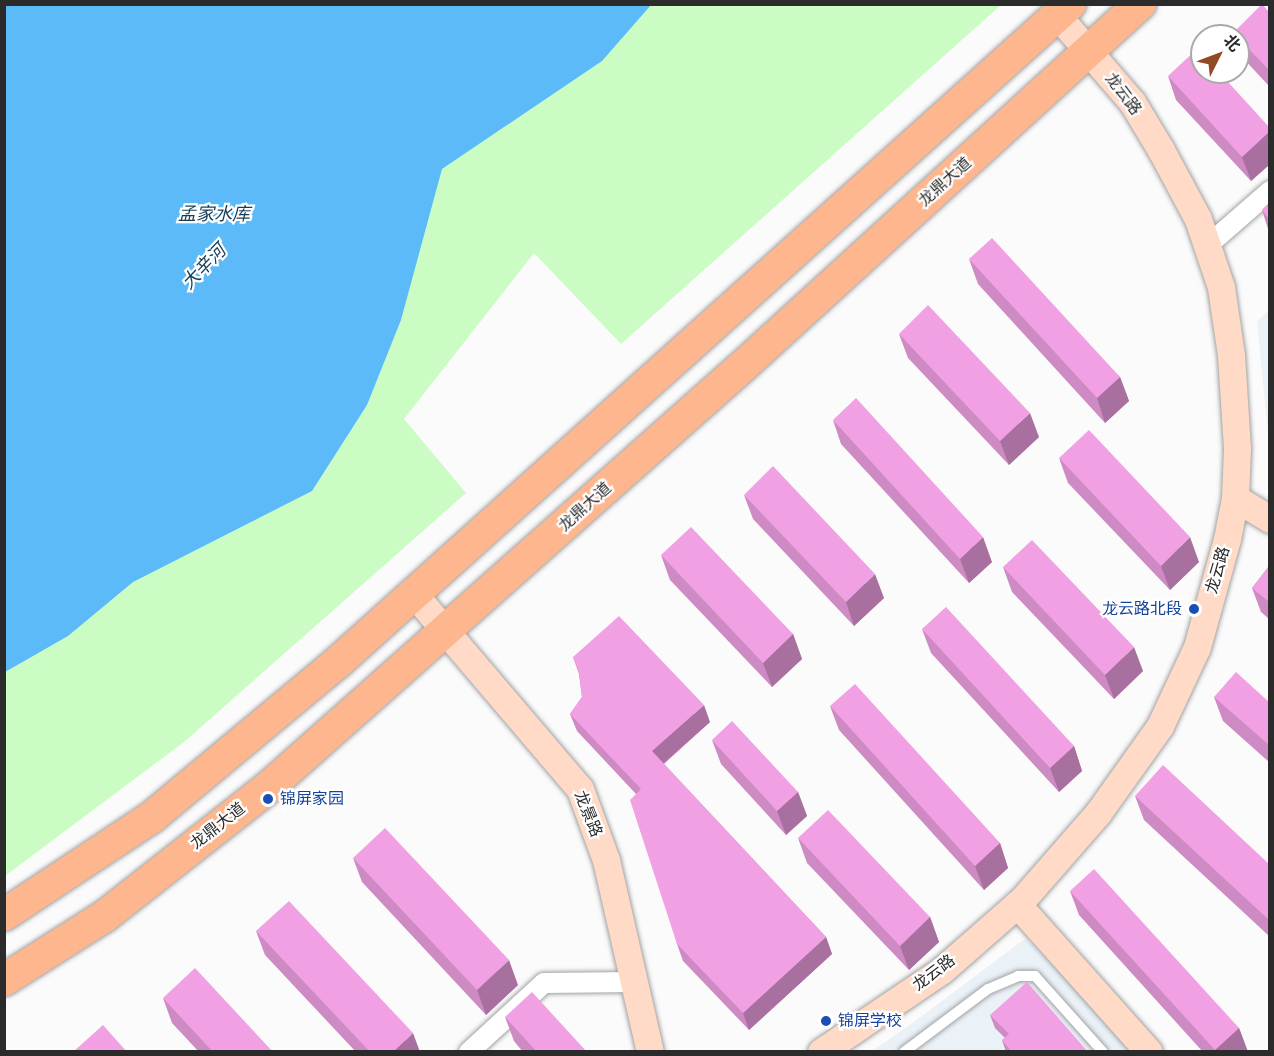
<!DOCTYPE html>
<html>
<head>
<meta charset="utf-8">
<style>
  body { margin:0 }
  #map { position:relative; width:1274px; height:1056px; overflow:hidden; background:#fbfbfc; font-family:"Crimson Pro","Noto Sans SC",serif }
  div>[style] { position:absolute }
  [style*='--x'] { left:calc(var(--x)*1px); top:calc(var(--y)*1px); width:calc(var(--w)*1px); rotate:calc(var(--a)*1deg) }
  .built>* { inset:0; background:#eaf1f7 }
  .green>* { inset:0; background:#cbfcc3 }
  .water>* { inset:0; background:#5dbaf9 }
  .roads { filter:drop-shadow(0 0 2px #a2a3a4) drop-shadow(0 0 2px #a2a3a4) }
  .lane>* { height:10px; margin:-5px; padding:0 5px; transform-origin:5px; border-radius:5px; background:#fff }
  .street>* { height:20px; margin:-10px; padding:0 10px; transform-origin:10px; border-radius:10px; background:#fff }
  .secondary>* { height:27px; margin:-13.5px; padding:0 13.5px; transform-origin:13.5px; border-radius:13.5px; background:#fedac7 }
  .primary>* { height:32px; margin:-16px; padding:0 16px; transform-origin:16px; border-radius:16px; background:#feb68f }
  .wall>* { inset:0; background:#ce8ac3 }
  .shaded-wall>* { inset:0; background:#a8709f }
  .building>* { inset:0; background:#f0a0e3 }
  .dots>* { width:16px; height:16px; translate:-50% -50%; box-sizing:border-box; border:3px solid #fff; border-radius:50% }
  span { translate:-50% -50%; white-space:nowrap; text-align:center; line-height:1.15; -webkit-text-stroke:4.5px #fff; paint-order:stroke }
  .street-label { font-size:16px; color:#2b2b2b }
  .transit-label { font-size:16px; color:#164399 }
  .right { translate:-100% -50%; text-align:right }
  .left { translate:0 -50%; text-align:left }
  .water-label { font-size:18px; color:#163d57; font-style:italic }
  .frame { position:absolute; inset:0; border:6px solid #2b2b2b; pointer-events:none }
  .north { position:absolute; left:1190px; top:24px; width:60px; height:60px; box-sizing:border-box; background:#fff; border:2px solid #aaa; border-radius:50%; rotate:48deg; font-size:16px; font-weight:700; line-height:24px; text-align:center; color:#2b2b2b }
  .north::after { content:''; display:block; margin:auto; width:21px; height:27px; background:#914a25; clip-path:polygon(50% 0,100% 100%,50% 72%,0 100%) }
</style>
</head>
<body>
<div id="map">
  <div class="built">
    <div style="clip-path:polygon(1269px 310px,1269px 443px,1257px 322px)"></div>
    <div style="clip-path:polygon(1026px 938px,1136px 1051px,871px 1052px,918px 1019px)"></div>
  </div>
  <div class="green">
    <div style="clip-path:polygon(5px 5px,1001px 5px,621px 344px,534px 253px,404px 419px,466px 493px,184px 742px,5px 876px)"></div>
  </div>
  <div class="water">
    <div style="clip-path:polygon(5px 4px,651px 5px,602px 61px,442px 169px,401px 320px,367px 405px,312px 491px,133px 582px,68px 636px,5px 672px)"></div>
  </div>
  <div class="roads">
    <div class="lane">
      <div style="--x:904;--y:1052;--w:105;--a:-36.9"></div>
      <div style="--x:988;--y:989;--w:33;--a:-23"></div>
      <div style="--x:1018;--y:976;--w:17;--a:0"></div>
      <div style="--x:1035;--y:976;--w:102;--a:48.2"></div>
    </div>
    <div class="street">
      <div style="--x:1207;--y:246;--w:84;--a:-41.1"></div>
      <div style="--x:469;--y:1052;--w:102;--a:-42.6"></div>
      <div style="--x:544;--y:983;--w:91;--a:-0.6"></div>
    </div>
    <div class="secondary">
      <div style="--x:1235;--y:498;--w:41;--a:31"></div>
      <div style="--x:414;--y:594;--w:256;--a:49.6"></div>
      <div style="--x:580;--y:789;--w:76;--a:69.9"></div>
      <div style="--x:606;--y:860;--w:197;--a:77.1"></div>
      <div style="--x:1017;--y:904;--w:198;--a:48.3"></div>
      <div style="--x:821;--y:1052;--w:146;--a:-34.1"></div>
      <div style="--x:942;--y:970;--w:108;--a:-41.2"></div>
      <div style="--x:1023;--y:899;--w:114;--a:-48.9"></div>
      <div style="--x:1098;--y:813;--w:107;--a:-54.5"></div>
      <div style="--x:1160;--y:726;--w:87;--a:-64.9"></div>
      <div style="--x:1197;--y:647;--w:112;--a:-74.5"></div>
      <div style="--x:1227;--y:539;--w:42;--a:-79"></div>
      <div style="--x:1235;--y:498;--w:50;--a:-87.7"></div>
      <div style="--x:1237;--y:448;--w:93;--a:-93.7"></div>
      <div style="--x:1231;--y:355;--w:69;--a:-98.4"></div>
      <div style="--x:1221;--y:287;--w:72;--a:-108.7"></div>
      <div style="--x:1198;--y:219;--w:78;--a:-118.2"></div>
      <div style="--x:1161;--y:150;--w:56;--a:-121.1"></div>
      <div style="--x:1132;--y:102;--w:113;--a:-130.7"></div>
    </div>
    <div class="primary">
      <div style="--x:4;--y:915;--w:178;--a:-33.5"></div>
      <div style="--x:152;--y:817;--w:241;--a:-39.8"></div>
      <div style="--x:337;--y:663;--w:986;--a:-41.96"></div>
      <div style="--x:4;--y:980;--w:120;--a:-32.4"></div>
      <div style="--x:105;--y:916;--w:210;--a:-38.2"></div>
      <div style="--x:270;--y:786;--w:631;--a:-41.6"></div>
      <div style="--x:742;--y:367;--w:539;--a:-42.37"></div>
    </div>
  </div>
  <div class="wall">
    <div style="clip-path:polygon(1269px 12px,1269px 86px,1242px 57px,1238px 46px,1238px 36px,1234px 36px,1233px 33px)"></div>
    <div style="clip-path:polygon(1168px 76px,1269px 127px,1269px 165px,1251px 181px,1176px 100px)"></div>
    <div style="clip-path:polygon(1269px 203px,1269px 232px,1262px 210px)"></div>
    <div style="clip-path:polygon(969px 259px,1120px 377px,1129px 401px,1105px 423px,978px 284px)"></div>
    <div style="clip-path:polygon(899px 334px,1039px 437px,1009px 465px,908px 358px)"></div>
    <div style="clip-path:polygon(833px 420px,992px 562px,969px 583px,841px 444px)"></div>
    <div style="clip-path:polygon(1059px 458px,1199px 562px,1170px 590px,1068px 483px)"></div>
    <div style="clip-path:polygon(744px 495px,884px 598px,854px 626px,753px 519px)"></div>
    <div style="clip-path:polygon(661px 555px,793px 634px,802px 659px,772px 687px,670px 580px)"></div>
    <div style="clip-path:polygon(1269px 566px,1269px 619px,1261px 612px,1252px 588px)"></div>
    <div style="clip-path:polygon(1003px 567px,1143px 671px,1114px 699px,1012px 592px)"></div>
    <div style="clip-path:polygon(922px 629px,1074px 746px,1082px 771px,1059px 792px,931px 653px)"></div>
    <div style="clip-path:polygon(573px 657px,710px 722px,664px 764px,826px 937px,832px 954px,749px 1030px,683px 961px,677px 944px,636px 794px,577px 731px,570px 714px,582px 697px,579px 674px)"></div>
    <div style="clip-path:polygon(1214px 697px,1269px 702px,1269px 762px,1223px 721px)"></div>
    <div style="clip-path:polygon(830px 706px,1000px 843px,1008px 868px,984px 890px,839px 730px)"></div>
    <div style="clip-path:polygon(712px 740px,798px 792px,807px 816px,786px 835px,721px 764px)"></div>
    <div style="clip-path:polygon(1135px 796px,1269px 864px,1269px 936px,1144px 820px)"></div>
    <div style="clip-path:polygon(798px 838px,930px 917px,939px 942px,909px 970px,807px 863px)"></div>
    <div style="clip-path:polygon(353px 858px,518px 985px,486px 1015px,362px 882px)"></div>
    <div style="clip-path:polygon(1070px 891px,1239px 1028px,1248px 1052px,1203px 1052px,1079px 915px)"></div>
    <div style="clip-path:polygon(256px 931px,420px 1052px,356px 1052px,265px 955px)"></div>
    <div style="clip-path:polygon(163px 998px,273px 1052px,199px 1052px,172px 1023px)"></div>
    <div style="clip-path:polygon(990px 1015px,1088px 1052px,1006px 1052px,1002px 1040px,1005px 1038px,995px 1028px)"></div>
    <div style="clip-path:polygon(505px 1017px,587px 1052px,523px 1052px,514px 1041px)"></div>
  </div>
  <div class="shaded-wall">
    <div style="clip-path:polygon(1269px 132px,1269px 165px,1251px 181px,1242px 157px)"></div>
    <div style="clip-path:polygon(1120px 377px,1129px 401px,1105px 423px,1097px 398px)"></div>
    <div style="clip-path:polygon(1030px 413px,1039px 437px,1009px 465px,1000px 441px)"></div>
    <div style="clip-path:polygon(983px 537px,992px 562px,969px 583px,960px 559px)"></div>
    <div style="clip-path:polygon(1190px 537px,1199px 562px,1170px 590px,1161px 566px)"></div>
    <div style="clip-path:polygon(875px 574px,884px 598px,854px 626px,846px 602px)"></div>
    <div style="clip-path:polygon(793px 634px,802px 659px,772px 687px,763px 663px)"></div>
    <div style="clip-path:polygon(1134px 647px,1143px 671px,1114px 699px,1105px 675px)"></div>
    <div style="clip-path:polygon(704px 705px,710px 722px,658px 768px,652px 751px)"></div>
    <div style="clip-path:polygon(1074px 746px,1082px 771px,1059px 792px,1050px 768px)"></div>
    <div style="clip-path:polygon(798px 792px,807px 816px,786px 835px,777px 811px)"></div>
    <div style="clip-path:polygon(1000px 843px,1008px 868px,984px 890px,975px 866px)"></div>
    <div style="clip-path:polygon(930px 917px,939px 942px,909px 970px,900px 946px)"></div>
    <div style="clip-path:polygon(826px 937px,832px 954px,749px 1030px,743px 1013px)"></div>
    <div style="clip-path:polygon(509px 960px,518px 985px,486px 1015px,477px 990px)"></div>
    <div style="clip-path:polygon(1239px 1028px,1248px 1052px,1216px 1052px,1215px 1050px)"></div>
    <div style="clip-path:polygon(413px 1033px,420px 1052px,393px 1052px)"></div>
  </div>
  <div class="building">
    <div style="clip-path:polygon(1262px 4px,1269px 12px,1269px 70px,1238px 38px,1238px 36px,1236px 36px,1233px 33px)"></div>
    <div style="clip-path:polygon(1198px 48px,1202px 53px,1202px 72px,1219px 72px,1269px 127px,1269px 132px,1242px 157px,1168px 76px)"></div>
    <div style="clip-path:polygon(1269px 203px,1269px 219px,1262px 210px)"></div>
    <div style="clip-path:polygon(992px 238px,1120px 377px,1097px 398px,969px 259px)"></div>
    <div style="clip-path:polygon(928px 305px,1030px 413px,1000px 441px,899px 334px)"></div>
    <div style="clip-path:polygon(856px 398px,983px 537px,960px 559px,833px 420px)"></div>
    <div style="clip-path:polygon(1089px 430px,1190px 537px,1161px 566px,1059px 458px)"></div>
    <div style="clip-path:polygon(773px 466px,875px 574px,846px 602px,744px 495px)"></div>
    <div style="clip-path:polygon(691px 527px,793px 634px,763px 663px,661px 555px)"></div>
    <div style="clip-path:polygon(1032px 540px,1134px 647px,1105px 675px,1003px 567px)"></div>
    <div style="clip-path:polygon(1269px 566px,1269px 602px,1252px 588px)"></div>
    <div style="clip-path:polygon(946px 607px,1074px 746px,1050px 768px,922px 629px)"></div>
    <div style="clip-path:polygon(619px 616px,704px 705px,652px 751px,826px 937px,743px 1013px,677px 944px,630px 800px,641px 789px,570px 714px,582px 697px,579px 672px,573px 657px)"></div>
    <div style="clip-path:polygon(1236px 672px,1269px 702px,1269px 745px,1214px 697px)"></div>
    <div style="clip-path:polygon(855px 684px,1000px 843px,975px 866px,830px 706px)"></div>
    <div style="clip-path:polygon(732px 721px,798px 792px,777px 811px,712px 740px)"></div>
    <div style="clip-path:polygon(1163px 765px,1269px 864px,1269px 920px,1135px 796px)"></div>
    <div style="clip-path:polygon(828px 810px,930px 917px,900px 946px,798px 838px)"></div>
    <div style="clip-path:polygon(385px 828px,509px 960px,477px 990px,353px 858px)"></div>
    <div style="clip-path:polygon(1094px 869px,1239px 1028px,1215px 1050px,1070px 891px)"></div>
    <div style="clip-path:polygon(289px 901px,413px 1033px,393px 1052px,370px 1052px,256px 931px)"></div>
    <div style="clip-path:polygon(195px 968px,273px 1052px,213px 1052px,163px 998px)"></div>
    <div style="clip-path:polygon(1027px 982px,1088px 1052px,1012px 1052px,1002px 1040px,1009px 1034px,990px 1015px)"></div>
    <div style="clip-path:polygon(532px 992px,587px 1052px,537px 1052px,505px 1017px)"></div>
    <div style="clip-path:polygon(103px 1025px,127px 1052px,73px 1052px)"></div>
  </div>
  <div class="dots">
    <div style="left:1194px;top:609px;background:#1a4fb4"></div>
    <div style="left:268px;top:799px;background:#1a4fb4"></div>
    <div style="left:826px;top:1021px;background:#1a4fb4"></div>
  </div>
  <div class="street-label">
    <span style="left:1123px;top:94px;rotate:53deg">龙云路</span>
    <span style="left:945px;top:182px;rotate:-42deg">龙鼎大道</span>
    <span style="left:585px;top:507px;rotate:-42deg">龙鼎大道</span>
    <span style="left:1218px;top:570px;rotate:-74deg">龙云路</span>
    <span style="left:588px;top:814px;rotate:68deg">龙景路</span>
    <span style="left:218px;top:826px;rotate:-38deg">龙鼎大道</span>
    <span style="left:934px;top:973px;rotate:-37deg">龙云路</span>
  </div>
  <div class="transit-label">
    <span class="right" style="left:1182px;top:609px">龙云路北段</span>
    <span class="left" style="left:280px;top:799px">锦屏家园</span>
    <span class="left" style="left:838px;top:1021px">锦屏学校</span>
  </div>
  <div class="water-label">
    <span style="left:214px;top:214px">孟家水库</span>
    <span style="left:204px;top:267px;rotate:-46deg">大辛河</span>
  </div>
  <div class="frame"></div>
  <div class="north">北</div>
</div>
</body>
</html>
